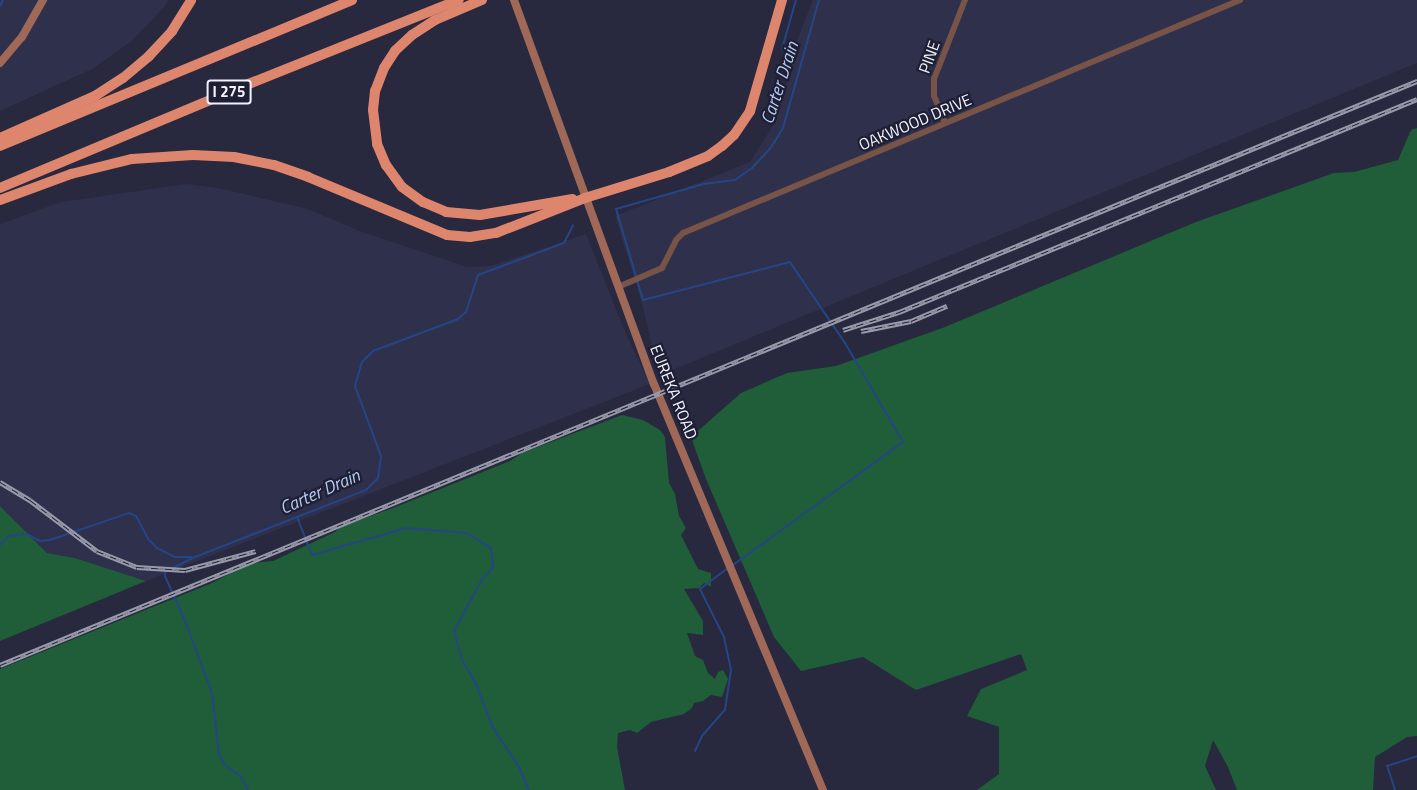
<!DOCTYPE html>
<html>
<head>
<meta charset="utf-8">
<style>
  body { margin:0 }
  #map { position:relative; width:1417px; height:790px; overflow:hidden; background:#28283e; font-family:"Titillium Web",sans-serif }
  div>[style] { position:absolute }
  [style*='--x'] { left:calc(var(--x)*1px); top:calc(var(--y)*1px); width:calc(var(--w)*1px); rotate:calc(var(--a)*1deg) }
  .built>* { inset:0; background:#2f304c }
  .green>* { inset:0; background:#1f5e39 }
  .stream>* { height:2px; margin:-1px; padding:0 1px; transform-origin:1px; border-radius:1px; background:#254686 }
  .street>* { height:6px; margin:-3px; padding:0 3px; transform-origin:3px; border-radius:3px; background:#775348 }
  .secondary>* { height:8px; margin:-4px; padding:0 4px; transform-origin:4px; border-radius:4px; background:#a06857 }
  .highway>* { height:10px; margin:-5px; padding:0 5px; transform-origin:5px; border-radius:5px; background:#de866d }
  .rail>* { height:4.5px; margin-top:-2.25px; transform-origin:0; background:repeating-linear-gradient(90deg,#1e1f34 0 7px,#999aaa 0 14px); box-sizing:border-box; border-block:2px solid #999aaa }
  span { translate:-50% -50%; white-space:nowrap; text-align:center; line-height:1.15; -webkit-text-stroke:4.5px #1e1f34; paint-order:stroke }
  .shield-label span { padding:2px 4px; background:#1e1f34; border:2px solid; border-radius:4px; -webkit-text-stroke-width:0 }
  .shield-label { font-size:15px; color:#f2f3ff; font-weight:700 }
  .street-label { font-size:16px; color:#f2f3ff }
  .water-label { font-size:18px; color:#b6cbf1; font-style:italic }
</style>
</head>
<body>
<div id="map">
  <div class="built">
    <div style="clip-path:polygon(0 0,168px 0,165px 6px,132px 41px,92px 69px,0 111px)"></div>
    <div style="clip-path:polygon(813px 0,1417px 0,1417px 63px,665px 373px,659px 368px,652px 347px,642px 303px,615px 216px,750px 162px,776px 121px,798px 38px)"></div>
    <div style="clip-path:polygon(186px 184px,218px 188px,308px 209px,362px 232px,467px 267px,491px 266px,586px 234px,626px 334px,650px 384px,146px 581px,75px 558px,47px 553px,0 506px,0 224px,61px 202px)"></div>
  </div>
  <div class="green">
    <div style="clip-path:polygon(1417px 128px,1417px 736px,1407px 737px,1375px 757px,1373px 790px,1237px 790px,1228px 767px,1213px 740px,1205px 766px,1216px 790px,977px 790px,999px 774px,999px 727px,967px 716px,981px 689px,1027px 670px,1021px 654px,916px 690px,863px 657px,801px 671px,774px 637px,706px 479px,691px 437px,741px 393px,787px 373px,836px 366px,945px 327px,1196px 222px,1334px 173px,1354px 172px,1398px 160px,1411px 130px)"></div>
    <div style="clip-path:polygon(622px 415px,643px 420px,660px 430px,665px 437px,669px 483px,675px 494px,679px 516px,686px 528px,681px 535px,698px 569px,711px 573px,711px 587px,704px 583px,699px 588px,684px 589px,703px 621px,703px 635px,687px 633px,695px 656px,703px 660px,708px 673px,715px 679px,718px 672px,723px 670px,728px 679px,722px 697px,711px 695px,703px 701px,694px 703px,692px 708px,684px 714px,651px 722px,637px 733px,630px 730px,618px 733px,617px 747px,625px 790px,0 790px,0 669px,212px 583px,250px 563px,273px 561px,335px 532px,342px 526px,393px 508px,510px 461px,522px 453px)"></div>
    <div style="clip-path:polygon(0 506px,47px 553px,75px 558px,146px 581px,0 641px)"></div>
  </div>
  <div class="stream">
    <div style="--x:0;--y:6;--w:7;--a:-63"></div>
    <div style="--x:782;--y:49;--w:51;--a:-74.1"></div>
    <div style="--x:297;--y:517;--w:41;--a:68.5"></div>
    <div style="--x:312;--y:555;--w:98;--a:-16"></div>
    <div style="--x:406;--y:528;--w:61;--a:4.7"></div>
    <div style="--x:467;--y:533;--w:28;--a:32"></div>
    <div style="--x:491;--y:548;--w:19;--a:84"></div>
    <div style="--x:493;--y:567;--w:18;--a:131"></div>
    <div style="--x:481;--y:581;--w:57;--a:118.4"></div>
    <div style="--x:454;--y:631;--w:28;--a:75"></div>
    <div style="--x:461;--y:658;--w:30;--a:60"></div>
    <div style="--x:476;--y:684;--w:47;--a:68.9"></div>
    <div style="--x:493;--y:728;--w:47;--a:56.3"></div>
    <div style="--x:519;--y:767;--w:25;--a:67"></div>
    <div style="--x:0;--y:545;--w:13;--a:-45"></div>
    <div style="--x:9;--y:536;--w:18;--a:-6"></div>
    <div style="--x:27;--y:534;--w:15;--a:28"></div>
    <div style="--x:40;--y:541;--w:10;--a:-6"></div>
    <div style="--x:50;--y:540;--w:83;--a:-18.9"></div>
    <div style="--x:129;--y:513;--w:8;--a:23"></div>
    <div style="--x:136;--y:516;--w:26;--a:62"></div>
    <div style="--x:148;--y:539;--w:13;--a:45"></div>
    <div style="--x:157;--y:548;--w:20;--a:27"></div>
    <div style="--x:175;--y:557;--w:17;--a:0"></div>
    <div style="--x:733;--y:565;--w:210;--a:-35.9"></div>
    <div style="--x:903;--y:442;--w:115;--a:-120.4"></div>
    <div style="--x:845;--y:343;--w:98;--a:-124.2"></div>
    <div style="--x:790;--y:262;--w:152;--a:165.5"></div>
    <div style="--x:643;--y:300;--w:95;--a:-106.5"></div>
    <div style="--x:616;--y:209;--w:91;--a:-16"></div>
    <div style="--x:703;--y:184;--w:32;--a:-7"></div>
    <div style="--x:735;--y:180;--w:21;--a:-35"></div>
    <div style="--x:752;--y:168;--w:26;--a:-47"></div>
    <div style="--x:770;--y:149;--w:25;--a:-58"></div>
    <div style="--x:783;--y:128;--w:133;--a:-74.3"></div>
    <div style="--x:695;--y:751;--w:17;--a:-65"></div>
    <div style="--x:702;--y:736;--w:35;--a:-49"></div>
    <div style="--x:725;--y:710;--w:40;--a:-81.5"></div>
    <div style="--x:731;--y:670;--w:34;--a:-102"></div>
    <div style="--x:724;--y:637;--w:54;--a:-116.6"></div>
    <div style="--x:700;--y:589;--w:35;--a:-37"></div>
    <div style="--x:248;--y:790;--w:16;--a:-120"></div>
    <div style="--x:240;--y:776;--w:20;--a:-143"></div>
    <div style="--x:224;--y:764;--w:11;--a:-117"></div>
    <div style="--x:219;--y:754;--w:61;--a:-96.5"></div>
    <div style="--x:212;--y:693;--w:77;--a:-110.6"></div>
    <div style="--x:185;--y:621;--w:49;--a:-114"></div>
    <div style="--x:165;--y:576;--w:4;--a:-90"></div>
    <div style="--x:165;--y:572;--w:34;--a:-27"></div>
    <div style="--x:195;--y:557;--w:184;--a:-21.4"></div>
    <div style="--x:366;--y:490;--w:17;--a:-45"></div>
    <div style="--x:378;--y:478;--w:22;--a:-82"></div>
    <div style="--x:381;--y:456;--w:75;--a:-110.4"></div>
    <div style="--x:355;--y:386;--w:25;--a:-74"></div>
    <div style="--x:362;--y:362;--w:16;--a:-45"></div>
    <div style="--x:373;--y:351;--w:91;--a:-20.6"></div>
    <div style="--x:458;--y:319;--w:11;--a:-41"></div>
    <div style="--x:466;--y:312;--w:39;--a:-72"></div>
    <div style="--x:478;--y:275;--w:92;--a:-20.4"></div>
    <div style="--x:564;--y:243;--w:20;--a:-63"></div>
    <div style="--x:1395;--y:790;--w:25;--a:-108"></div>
    <div style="--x:1387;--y:766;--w:32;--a:-18"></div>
  </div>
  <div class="street">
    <div style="--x:945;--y:123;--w:29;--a:-112"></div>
    <div style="--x:934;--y:96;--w:17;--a:-90"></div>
    <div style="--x:934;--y:79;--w:85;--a:-68.6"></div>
    <div style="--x:618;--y:287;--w:48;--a:-23.4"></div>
    <div style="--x:662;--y:268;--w:31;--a:-63"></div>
    <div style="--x:676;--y:240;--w:10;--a:-45"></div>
    <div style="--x:683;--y:233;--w:604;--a:-22.7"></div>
  </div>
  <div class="secondary">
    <div style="--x:514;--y:0;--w:409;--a:70"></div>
    <div style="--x:654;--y:384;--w:440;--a:67.4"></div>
    <div style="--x:0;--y:63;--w:34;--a:-50"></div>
    <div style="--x:22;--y:37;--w:43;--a:-60.4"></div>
  </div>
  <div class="highway">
    <div style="--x:482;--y:0;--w:51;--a:156.9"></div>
    <div style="--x:435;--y:20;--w:27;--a:147"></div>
    <div style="--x:412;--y:35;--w:23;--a:137"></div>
    <div style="--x:395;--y:51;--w:20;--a:123"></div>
    <div style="--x:384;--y:68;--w:25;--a:111"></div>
    <div style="--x:375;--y:91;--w:19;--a:96"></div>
    <div style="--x:373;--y:110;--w:34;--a:83"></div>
    <div style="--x:377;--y:144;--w:23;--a:67"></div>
    <div style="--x:386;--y:165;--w:27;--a:54"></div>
    <div style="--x:402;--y:187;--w:26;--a:36"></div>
    <div style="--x:423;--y:202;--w:25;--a:23"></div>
    <div style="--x:446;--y:212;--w:34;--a:5"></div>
    <div style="--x:480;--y:215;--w:94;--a:-9.8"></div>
    <div style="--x:0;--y:138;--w:104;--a:-23.9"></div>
    <div style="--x:95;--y:96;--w:33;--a:-33"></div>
    <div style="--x:123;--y:78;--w:34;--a:-40"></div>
    <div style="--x:149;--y:56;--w:34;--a:-47"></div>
    <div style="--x:172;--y:31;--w:36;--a:-58"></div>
    <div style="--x:0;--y:146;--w:381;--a:-22.5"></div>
    <div style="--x:0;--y:188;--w:267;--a:-22.7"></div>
    <div style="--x:246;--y:85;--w:229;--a:-21.8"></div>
    <div style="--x:0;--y:200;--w:76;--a:-20.1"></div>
    <div style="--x:71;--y:174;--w:63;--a:-13.8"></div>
    <div style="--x:132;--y:159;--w:61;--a:-3.8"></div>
    <div style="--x:193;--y:155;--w:41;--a:2.8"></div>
    <div style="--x:234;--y:157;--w:41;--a:11.3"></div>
    <div style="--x:274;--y:165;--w:36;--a:19"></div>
    <div style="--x:308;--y:177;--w:151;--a:22.6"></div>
    <div style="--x:447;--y:235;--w:23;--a:5"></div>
    <div style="--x:470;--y:237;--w:26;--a:-9"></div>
    <div style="--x:496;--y:233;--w:96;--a:-21.5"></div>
    <div style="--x:585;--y:198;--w:88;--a:-17.2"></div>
    <div style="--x:669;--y:172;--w:42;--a:-22.3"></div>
    <div style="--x:708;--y:156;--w:17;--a:-36"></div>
    <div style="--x:722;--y:146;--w:16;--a:-43"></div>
    <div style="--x:734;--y:135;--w:29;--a:-56"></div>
    <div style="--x:750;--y:111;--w:116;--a:-73.9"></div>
  </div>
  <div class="rail">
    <div style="--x:843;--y:330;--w:59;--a:-17.8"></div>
    <div style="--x:899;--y:312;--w:560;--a:-22.35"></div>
    <div style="--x:861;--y:331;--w:51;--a:-11.3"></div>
    <div style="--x:911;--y:321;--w:39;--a:-23"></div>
    <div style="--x:0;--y:482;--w:35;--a:31"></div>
    <div style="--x:30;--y:500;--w:84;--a:37.3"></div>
    <div style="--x:97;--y:551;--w:43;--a:21.8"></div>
    <div style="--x:137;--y:567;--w:48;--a:3.6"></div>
    <div style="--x:185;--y:570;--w:73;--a:-15"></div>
    <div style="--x:0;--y:665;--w:1533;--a:-22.4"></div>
  </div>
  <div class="shield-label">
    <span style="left:229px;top:92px">I 275</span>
  </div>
  <div class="street-label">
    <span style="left:929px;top:57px;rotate:-70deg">PINE</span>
    <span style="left:915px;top:122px;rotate:-23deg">OAKWOOD DRIVE</span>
    <span style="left:674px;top:392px;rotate:68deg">EUREKA ROAD</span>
  </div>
  <div class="water-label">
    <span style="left:780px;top:83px;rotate:-72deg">Carter Drain</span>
    <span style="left:320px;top:492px;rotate:-24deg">Carter Drain</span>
  </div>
</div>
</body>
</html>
